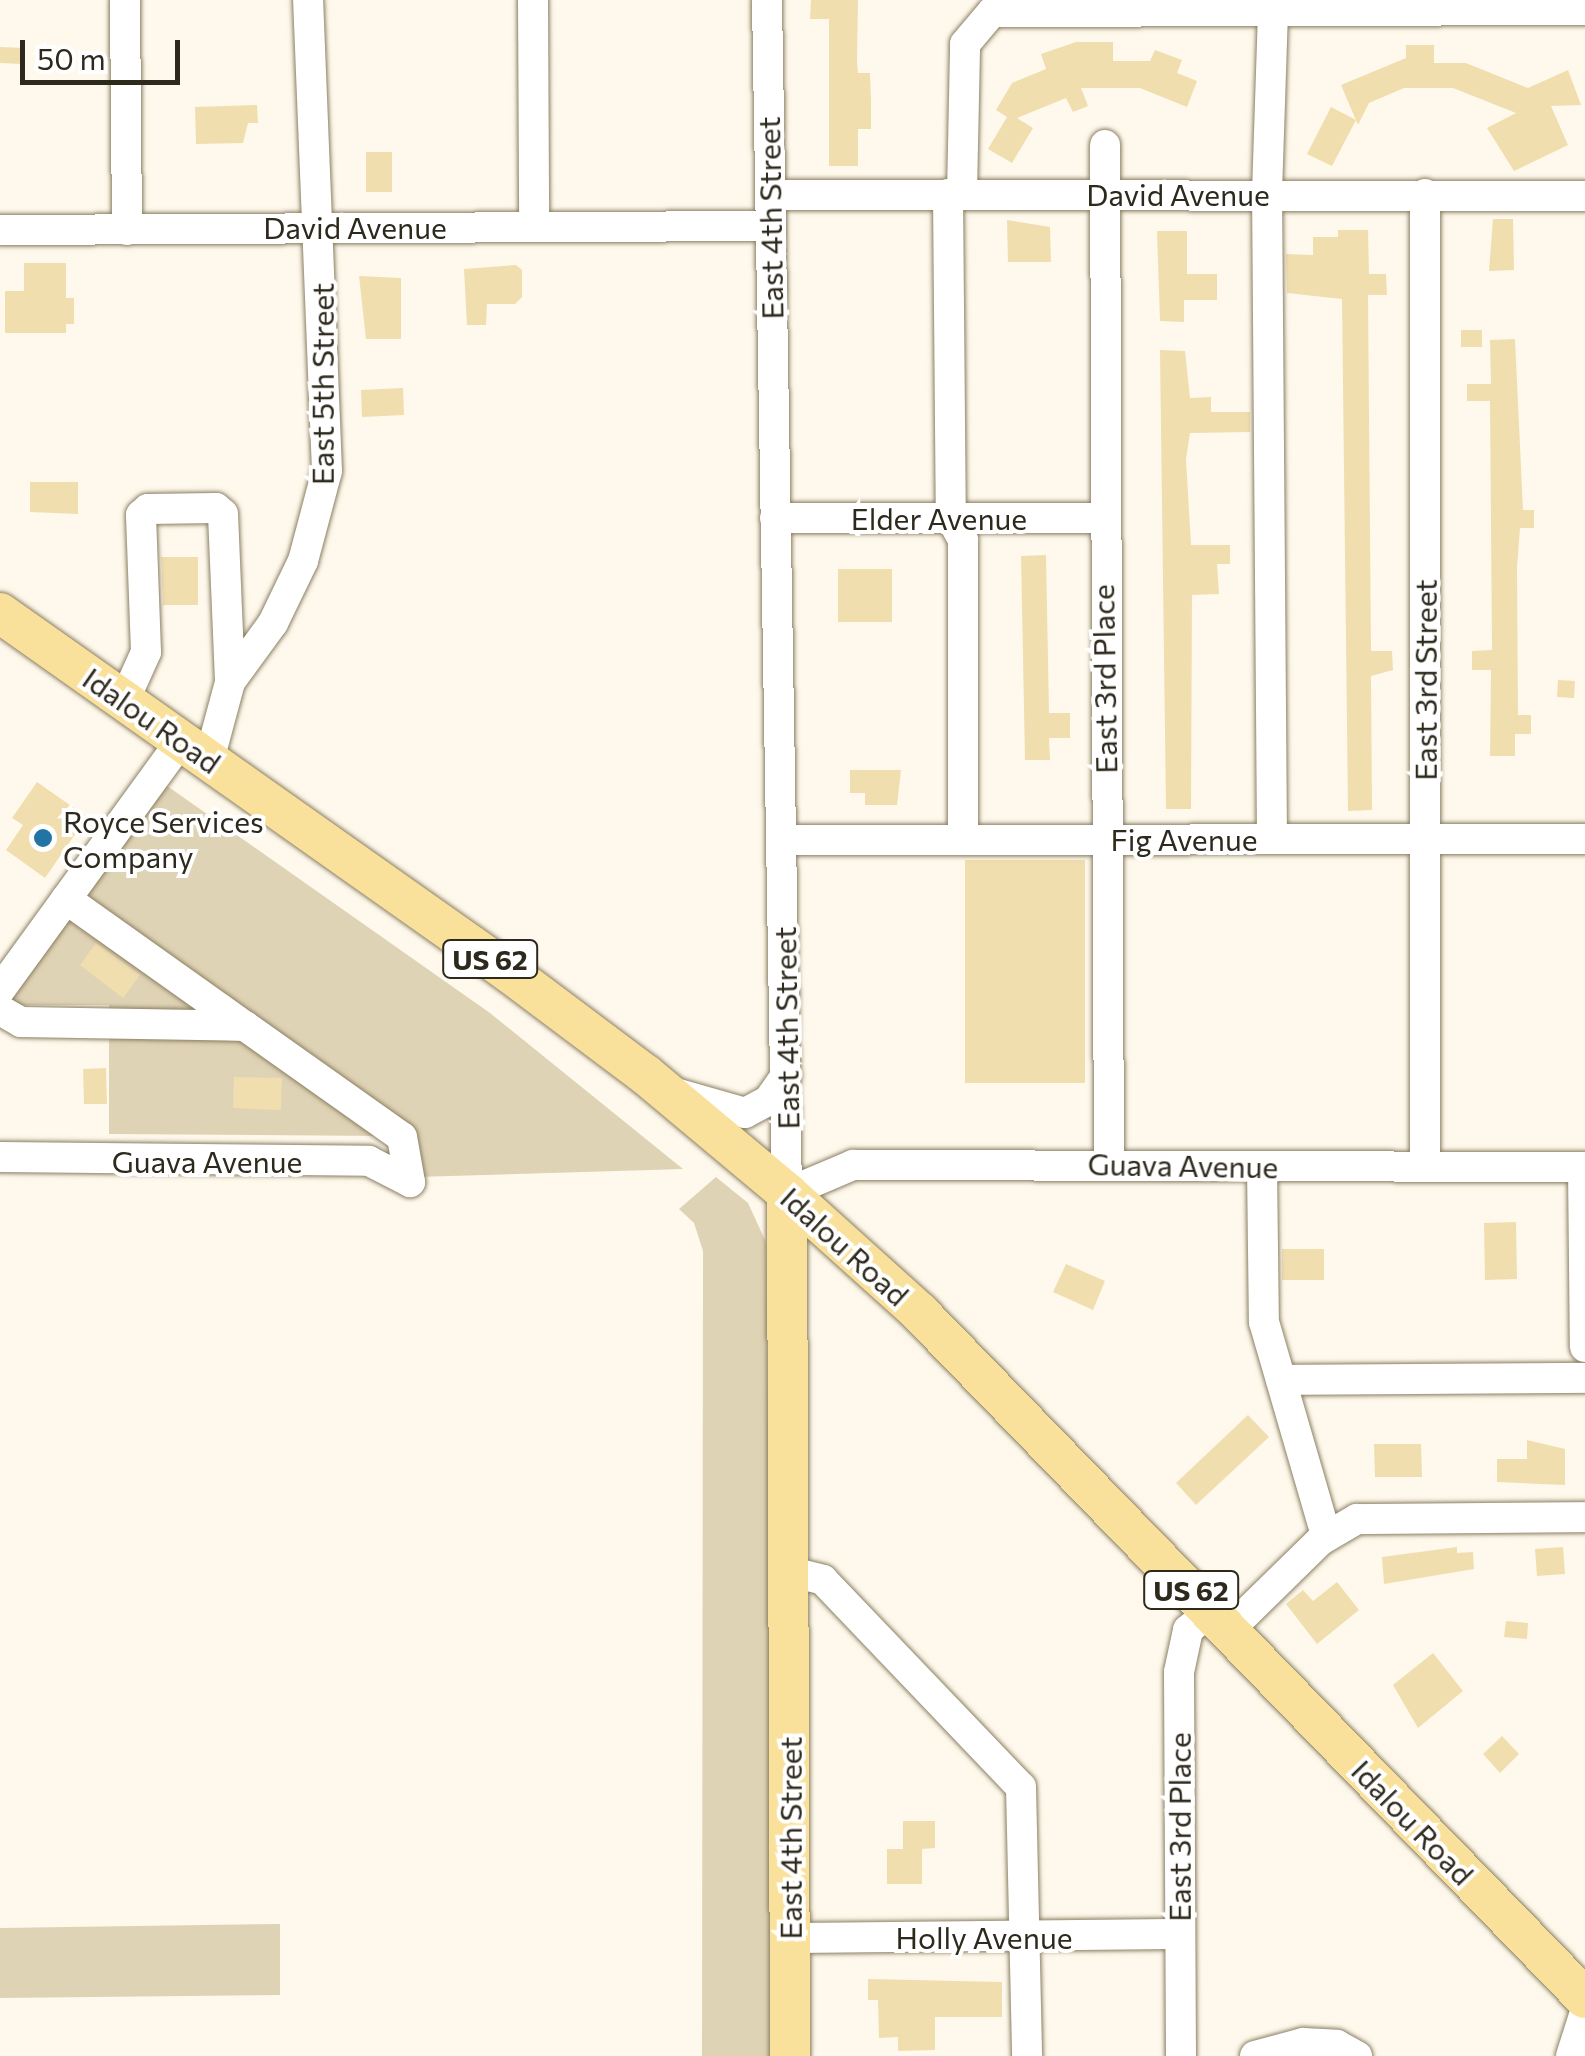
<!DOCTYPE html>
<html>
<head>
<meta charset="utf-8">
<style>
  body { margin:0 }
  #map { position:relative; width:1585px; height:2056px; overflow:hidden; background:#fef9ec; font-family:Commissioner,sans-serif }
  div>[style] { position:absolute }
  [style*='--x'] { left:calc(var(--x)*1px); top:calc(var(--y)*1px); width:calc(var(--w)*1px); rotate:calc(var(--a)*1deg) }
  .green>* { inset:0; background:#dfd3b5 }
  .building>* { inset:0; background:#f0deaf }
  .roads { filter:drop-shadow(0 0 2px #8b7f62) drop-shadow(0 0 2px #8b7f62) }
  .minor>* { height:30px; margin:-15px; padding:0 15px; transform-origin:15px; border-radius:15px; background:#fff }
  .major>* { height:40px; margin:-20px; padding:0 20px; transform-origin:20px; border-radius:20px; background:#fae19b }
  .dots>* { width:28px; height:28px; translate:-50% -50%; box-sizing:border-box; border:5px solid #fff; border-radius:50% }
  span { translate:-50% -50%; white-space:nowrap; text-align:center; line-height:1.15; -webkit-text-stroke:8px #fff; paint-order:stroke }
  .shield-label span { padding:2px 8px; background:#fff; border:2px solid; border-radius:8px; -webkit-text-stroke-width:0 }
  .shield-label { font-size:28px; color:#2e291d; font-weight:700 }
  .street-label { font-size:30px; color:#2e291d }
  .poi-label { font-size:30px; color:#2e291d }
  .left { translate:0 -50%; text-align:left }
  .scale { position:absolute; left:20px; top:40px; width:160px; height:45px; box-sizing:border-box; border:5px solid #2e291d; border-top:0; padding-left:12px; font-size:30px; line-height:35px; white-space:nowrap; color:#2e291d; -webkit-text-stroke:8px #fff; paint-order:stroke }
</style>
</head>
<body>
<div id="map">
  <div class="green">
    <div style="clip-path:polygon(163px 783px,490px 1013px,683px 1169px,416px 1177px,383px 1136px,109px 1134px,109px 1005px,0 1005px)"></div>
    <div style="clip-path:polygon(716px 1177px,748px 1203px,766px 1242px,775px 2056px,702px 2056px,703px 1251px,694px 1223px,679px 1209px)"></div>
    <div style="clip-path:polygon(280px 1924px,280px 1995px,0 1998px,0 1928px)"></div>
  </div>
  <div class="building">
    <div style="clip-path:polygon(811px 0,858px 0,857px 62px,858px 73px,870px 73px,871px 101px,871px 129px,858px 129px,858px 166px,829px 166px,829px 19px,810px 19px)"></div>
    <div style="clip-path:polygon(1076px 42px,1113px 42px,1113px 61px,1150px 61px,1155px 50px,1182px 60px,1177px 73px,1197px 81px,1187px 107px,1140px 88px,1081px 88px,1088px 106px,1073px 112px,1066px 98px,1017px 118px,1033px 128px,1012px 163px,988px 149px,1007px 117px,996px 110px,1012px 83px,1046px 69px,1041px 54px)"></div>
    <div style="clip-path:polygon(1406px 45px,1434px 45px,1434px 63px,1466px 63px,1528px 88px,1568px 70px,1581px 105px,1551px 106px,1568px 145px,1514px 171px,1487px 128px,1516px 113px,1453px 88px,1404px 88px,1369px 103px,1358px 125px,1341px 85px,1406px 58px)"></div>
    <div style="clip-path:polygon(0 47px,23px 48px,22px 64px,0 63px)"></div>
    <div style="clip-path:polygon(257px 105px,258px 123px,248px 123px,243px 143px,196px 144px,195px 107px)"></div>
    <div style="clip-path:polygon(1331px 107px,1356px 120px,1332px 166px,1307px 154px)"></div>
    <div style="clip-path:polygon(366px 152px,392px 152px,392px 192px,366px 192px)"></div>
    <div style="clip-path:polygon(1493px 219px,1513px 219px,1514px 270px,1489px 271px)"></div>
    <div style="clip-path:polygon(1007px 220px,1050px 227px,1051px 262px,1008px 262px)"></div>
    <div style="clip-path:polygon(1338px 230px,1368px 230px,1369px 274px,1386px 274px,1387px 295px,1368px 295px,1371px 651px,1392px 651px,1393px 670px,1371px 676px,1372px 810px,1348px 811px,1342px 299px,1287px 293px,1286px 254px,1313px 255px,1313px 237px,1338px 237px)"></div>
    <div style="clip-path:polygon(1157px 231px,1187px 231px,1187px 274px,1217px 274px,1217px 300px,1184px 300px,1184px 322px,1160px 321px)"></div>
    <div style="clip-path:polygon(24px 263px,66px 263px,66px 298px,74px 298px,74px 324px,66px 324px,66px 333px,5px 333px,5px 291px,24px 291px)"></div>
    <div style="clip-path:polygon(516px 265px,522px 270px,522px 297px,515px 304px,487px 304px,486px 325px,467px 325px,464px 269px)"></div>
    <div style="clip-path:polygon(359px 276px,401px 278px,401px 339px,366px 339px)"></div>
    <div style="clip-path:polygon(1461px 330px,1482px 330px,1482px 347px,1461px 347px)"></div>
    <div style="clip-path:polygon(1515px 339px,1523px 510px,1534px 510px,1534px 528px,1520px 528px,1517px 567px,1518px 715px,1531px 715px,1531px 734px,1515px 734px,1515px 756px,1490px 756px,1491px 670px,1472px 670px,1472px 651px,1492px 650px,1490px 401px,1467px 401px,1467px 384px,1491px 384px,1490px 340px)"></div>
    <div style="clip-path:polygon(1160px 350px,1185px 351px,1190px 398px,1211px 397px,1211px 412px,1250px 412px,1250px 432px,1190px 433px,1186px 459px,1191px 545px,1230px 545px,1230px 564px,1217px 564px,1219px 594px,1192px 595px,1191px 809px,1166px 809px)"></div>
    <div style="clip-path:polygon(403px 388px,404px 415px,362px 417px,361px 390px)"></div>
    <div style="clip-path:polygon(30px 482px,78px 482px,78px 514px,30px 512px)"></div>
    <div style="clip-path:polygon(1046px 555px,1049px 713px,1070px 713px,1070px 738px,1049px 738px,1050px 760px,1025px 760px,1021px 556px)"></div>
    <div style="clip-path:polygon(161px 557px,198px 557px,198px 605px,163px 605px)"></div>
    <div style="clip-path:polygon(838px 569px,892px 569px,892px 622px,838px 622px)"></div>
    <div style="clip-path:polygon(1558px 680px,1575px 681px,1574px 698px,1557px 697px)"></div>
    <div style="clip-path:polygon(850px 770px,901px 770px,897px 805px,865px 805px,865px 793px,850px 793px)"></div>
    <div style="clip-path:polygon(37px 782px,87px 817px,45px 878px,6px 850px,23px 825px,12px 818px)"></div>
    <div style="clip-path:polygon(965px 860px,1085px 860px,1085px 1083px,965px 1083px)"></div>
    <div style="clip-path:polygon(96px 943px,140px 975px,123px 998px,80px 965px)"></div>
    <div style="clip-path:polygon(106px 1068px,107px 1104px,84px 1104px,83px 1069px)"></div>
    <div style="clip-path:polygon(234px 1077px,282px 1078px,281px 1110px,233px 1108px)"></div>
    <div style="clip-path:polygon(1516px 1222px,1517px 1279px,1485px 1280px,1484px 1223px)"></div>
    <div style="clip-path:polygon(1282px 1249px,1324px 1249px,1324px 1280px,1282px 1280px)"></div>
    <div style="clip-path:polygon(1066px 1264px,1105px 1281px,1093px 1310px,1053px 1292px)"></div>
    <div style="clip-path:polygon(1248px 1415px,1269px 1437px,1196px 1505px,1176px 1483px)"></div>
    <div style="clip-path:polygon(1527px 1440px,1565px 1449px,1565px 1485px,1497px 1482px,1497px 1459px,1527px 1459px)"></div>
    <div style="clip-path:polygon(1374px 1444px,1421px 1444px,1422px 1477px,1375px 1477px)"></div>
    <div style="clip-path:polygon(1457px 1547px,1457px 1553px,1473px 1552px,1474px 1569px,1384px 1584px,1382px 1557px)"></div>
    <div style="clip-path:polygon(1563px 1547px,1565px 1574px,1537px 1576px,1535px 1549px)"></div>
    <div style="clip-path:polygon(1337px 1582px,1359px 1610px,1317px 1644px,1286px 1604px,1303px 1590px,1313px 1601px)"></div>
    <div style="clip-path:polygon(1506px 1621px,1528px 1623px,1527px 1639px,1504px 1637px)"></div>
    <div style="clip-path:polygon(1433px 1653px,1463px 1691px,1418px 1728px,1393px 1685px)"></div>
    <div style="clip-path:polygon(1502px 1736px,1519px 1754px,1500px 1773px,1483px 1754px)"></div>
    <div style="clip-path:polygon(903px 1821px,935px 1821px,935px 1848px,922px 1849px,922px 1884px,887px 1884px,887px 1849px,903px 1849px)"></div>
    <div style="clip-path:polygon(868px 1979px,1002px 1982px,1002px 2017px,935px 2017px,935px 2050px,898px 2051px,898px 2037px,879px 2038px,878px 2000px,868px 2000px)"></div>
  </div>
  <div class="roads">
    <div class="minor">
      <div style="--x:125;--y:0;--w:230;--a:89.5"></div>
      <div style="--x:533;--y:0;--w:226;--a:89.7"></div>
      <div style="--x:767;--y:0;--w:1193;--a:89.04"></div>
      <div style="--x:787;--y:1193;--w:72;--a:-23"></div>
      <div style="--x:853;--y:1165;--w:732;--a:0.16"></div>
      <div style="--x:1105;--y:145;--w:1019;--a:89.78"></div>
      <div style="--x:962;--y:193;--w:149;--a:-88.8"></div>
      <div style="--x:965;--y:44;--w:42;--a:-49.8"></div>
      <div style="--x:992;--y:12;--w:593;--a:-0.19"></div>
      <div style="--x:948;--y:194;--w:324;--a:89.5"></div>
      <div style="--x:951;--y:518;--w:25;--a:61"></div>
      <div style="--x:963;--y:540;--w:299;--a:90"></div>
      <div style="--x:1425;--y:194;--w:973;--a:90"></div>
      <div style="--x:770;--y:195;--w:815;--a:0.07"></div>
      <div style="--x:0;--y:230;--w:770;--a:-0.3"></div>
      <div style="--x:775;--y:518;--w:328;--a:0"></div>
      <div style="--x:124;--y:701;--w:54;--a:-65.8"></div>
      <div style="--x:146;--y:652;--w:137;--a:-92.1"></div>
      <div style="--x:141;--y:515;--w:9;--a:-41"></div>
      <div style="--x:148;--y:509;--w:68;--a:-0.8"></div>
      <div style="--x:216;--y:508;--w:9;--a:41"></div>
      <div style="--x:223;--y:514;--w:168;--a:87.6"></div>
      <div style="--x:209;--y:760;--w:81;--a:-74.9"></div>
      <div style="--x:230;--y:682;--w:73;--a:-53.9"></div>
      <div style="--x:273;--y:623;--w:69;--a:-64.2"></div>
      <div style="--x:303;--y:561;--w:93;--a:-75.1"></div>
      <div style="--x:327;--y:471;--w:471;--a:-92.3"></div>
      <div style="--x:1272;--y:839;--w:646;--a:-90.44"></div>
      <div style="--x:1267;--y:193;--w:184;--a:-88.1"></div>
      <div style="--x:783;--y:840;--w:802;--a:-0.07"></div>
      <div style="--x:66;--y:899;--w:219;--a:35.4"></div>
      <div style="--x:0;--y:990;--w:308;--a:-54"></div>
      <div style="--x:0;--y:1010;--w:24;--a:30"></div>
      <div style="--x:21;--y:1022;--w:224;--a:1"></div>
      <div style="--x:245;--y:1026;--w:192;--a:35.3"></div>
      <div style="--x:402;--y:1137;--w:46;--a:79.9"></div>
      <div style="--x:675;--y:1093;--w:73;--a:15.9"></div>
      <div style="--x:745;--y:1113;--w:26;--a:-28"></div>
      <div style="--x:768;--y:1101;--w:32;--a:-55"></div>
      <div style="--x:0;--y:1157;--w:369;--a:0.6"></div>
      <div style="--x:369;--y:1161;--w:46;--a:27.1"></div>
      <div style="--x:1262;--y:1167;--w:155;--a:89.3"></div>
      <div style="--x:1264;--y:1322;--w:222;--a:73.8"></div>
      <div style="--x:1583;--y:1167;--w:180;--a:89.4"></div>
      <div style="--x:1281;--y:1380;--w:304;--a:-0.4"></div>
      <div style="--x:792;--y:1572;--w:32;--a:14"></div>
      <div style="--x:823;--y:1580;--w:286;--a:46.3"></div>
      <div style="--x:1021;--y:1787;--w:269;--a:88.7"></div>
      <div style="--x:1230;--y:1629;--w:127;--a:-44.4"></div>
      <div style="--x:1321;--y:1540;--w:42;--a:-30.3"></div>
      <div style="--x:1357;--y:1519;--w:228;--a:-0.5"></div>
      <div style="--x:789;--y:1938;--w:391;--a:-0.6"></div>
      <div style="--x:1181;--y:2056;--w:384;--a:-90.3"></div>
      <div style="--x:1179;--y:1672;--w:43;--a:-77.9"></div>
      <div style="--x:1188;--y:1630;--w:30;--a:-41"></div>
      <div style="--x:1255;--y:2056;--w:50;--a:-15.2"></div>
      <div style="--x:1303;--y:2043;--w:34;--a:3"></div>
      <div style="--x:1337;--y:2045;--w:23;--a:29"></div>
      <div style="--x:1571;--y:2056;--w:46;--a:-72.3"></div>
    </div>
    <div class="major">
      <div style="--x:0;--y:613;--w:624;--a:35.22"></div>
      <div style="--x:510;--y:973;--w:170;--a:36.9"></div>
      <div style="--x:646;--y:1075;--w:184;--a:39.9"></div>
      <div style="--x:787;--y:1193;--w:178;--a:42"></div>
      <div style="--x:919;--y:1312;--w:956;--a:45.85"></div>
      <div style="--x:787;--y:1193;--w:863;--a:89.8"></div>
    </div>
  </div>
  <div class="dots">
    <div style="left:43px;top:838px;background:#2075a5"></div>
  </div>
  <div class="shield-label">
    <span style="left:490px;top:959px">US 62</span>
    <span style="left:1191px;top:1590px">US 62</span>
  </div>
  <div class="street-label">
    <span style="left:1178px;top:194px">David Avenue</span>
    <span style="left:770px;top:218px;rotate:-91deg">East 4th Street</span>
    <span style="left:355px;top:227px">David Avenue</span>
    <span style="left:322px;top:384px;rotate:-90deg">East 5th Street</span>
    <span style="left:939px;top:518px">Elder Avenue</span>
    <span style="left:1104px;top:679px;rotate:-91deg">East 3rd Place</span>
    <span style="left:1425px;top:680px;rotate:-90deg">East 3rd Street</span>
    <span style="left:152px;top:720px;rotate:35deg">Idalou Road</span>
    <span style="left:1184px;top:839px">Fig Avenue</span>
    <span style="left:786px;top:1028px;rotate:-91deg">East 4th Street</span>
    <span style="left:207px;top:1161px">Guava Avenue</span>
    <span style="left:1183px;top:1165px;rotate:1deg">Guava Avenue</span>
    <span style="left:845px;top:1246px;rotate:42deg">Idalou Road</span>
    <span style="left:1413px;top:1822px;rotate:46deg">Idalou Road</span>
    <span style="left:1179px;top:1827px;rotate:-90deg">East 3rd Place</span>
    <span style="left:790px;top:1838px;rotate:-90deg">East 4th Street</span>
    <span style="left:984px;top:1937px">Holly Avenue</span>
  </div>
  <div class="poi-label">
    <span class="left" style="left:63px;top:838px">Royce Services<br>Company</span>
  </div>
  <div class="scale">50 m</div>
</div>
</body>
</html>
